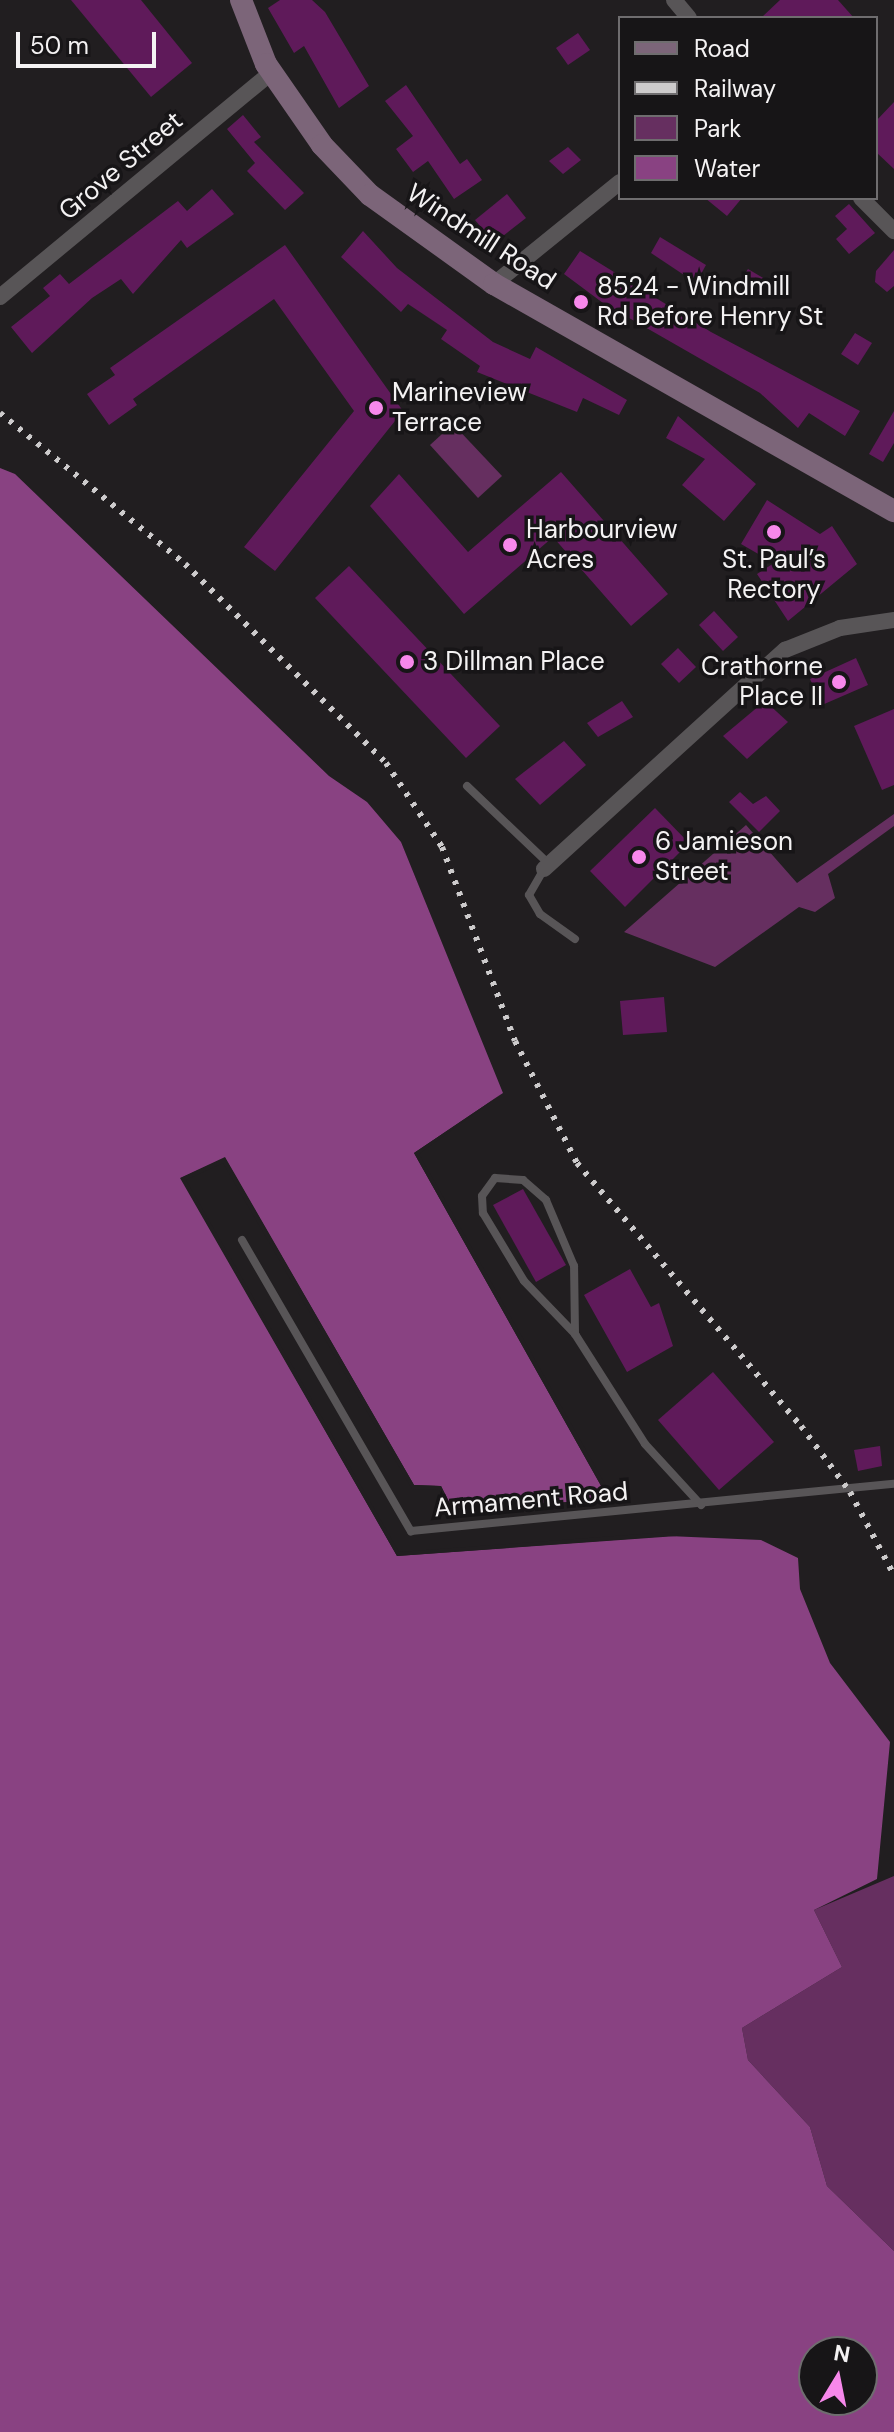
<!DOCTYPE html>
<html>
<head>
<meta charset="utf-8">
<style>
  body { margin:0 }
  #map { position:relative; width:894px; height:2432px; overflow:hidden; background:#211e20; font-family:"DM Sans",sans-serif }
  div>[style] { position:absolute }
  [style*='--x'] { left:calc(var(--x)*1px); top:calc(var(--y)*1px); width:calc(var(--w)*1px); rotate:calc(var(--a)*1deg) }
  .green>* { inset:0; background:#662f60 }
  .water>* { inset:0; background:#894282 }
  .pier>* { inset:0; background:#211e20 }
  .building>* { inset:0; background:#5f1a5a }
  .lane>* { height:8px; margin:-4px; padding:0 4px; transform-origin:4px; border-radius:4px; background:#585557 }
  .street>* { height:16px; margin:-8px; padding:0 8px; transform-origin:8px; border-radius:8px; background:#585557 }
  .secondary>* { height:22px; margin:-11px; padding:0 11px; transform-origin:11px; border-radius:11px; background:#7c6579 }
  .rail>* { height:6px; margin-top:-3px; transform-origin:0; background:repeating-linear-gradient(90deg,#cdcbcc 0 4px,transparent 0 12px) }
  .dots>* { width:22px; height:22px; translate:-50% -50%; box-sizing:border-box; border:4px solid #171517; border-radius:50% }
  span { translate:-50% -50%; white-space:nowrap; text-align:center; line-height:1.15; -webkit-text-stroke:7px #171517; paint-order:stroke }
  .street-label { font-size:26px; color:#f4f2f3 }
  .poi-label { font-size:26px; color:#f4f2f3 }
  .left { translate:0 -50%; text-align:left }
  .right { translate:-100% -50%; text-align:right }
  .legend { position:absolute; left:618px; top:16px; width:260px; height:184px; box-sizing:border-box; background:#171517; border:2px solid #6f6d6f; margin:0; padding:10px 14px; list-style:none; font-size:24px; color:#f4f2f3 }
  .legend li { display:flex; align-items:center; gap:16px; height:40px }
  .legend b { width:40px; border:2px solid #6f6d6f }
  .north { position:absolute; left:798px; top:2336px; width:80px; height:80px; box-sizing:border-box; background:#171517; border:2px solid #6f6d6f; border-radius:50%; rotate:10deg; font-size:22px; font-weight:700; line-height:32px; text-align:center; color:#f4f2f3 }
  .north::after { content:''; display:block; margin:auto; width:28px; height:36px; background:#f788eb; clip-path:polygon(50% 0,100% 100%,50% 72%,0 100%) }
  .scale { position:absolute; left:16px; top:32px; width:140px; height:36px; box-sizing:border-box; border:4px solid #f4f2f3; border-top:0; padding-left:10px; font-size:24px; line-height:28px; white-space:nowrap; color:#f4f2f3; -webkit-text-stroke:6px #171517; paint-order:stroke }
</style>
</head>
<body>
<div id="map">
  <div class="green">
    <div style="clip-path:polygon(453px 424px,502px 476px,478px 498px,430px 445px)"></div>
    <div style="clip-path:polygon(894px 814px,894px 826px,828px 874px,835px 898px,815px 912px,799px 907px,715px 967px,624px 932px,746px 825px,797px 883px)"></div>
    <div style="clip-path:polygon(894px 1876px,894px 2251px,827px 2186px,810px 2127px,748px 2060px,742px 2028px,842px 1967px,814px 1910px)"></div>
  </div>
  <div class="water">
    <div style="clip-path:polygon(evenodd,0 468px,15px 474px,329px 776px,367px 802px,401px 842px,503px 1093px,414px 1153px,609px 1500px,452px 1508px,441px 1486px,414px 1485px,225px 1158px,181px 1178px,397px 1556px,668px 1536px,761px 1540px,798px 1558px,800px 1589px,830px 1663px,890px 1742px,877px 1879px,814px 1910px,842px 1967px,742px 2028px,748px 2060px,810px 2127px,827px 2186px,894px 2251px,894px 2432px,0 2432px,0 468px,814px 2352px,862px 2352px,862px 2400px,814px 2400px,814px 2352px)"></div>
  </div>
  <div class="pier">
    <div style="clip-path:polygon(503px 1093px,419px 1154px,613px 1498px,610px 1503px,452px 1512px,439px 1490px,412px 1489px,223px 1163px,186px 1180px,399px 1552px,668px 1532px,691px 1535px,397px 1556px,180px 1178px,225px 1157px,414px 1485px,441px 1486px,452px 1508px,609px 1500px,414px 1153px)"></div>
  </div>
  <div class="building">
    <div style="clip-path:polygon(71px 0,141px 0,192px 63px,151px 97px)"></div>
    <div style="clip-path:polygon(280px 0,312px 0,325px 12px,369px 86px,339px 108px,304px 46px,294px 53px,268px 8px)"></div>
    <div style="clip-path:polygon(780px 0,838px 0,854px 18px,761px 18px)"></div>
    <div style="clip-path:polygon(578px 33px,590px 50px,568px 65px,556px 48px)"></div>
    <div style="clip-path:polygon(406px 85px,460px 164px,467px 159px,482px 180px,454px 199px,428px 161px,413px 172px,396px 149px,413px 136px,385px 101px)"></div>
    <div style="clip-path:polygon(894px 102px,894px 169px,876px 152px,876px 121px)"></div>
    <div style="clip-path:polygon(243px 115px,261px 137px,254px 142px,304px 193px,285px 210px,247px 171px,255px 163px,227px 129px)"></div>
    <div style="clip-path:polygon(568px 147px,581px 160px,563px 174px,549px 161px)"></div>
    <div style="clip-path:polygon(212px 189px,234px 214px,187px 248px,181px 240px,133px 294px,121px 279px,92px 298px,32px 353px,11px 327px,50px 296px,43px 288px,60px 274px,69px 284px,178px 201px,187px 211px)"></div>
    <div style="clip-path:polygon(507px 194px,526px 218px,494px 243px,475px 220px)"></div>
    <div style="clip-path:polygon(705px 198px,742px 198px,727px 216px)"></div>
    <div style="clip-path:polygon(849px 204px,875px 233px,849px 254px,836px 239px,847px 229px,835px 216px)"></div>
    <div style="clip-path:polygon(363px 231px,397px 268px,493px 342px,530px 359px,536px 347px,627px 400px,619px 415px,583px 398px,577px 412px,477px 372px,480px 366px,441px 339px,447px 330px,408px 304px,401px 312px,341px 257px)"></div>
    <div style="clip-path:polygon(660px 237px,706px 265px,696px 283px,651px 253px)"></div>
    <div style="clip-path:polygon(285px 245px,403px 411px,275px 571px,244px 547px,354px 411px,274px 299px,133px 399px,137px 405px,109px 425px,87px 394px,115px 375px,110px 368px)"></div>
    <div style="clip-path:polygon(894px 250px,894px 286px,887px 292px,875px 282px,876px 271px)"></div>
    <div style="clip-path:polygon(580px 251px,711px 332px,860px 411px,845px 436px,809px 413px,798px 428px,760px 393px,603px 303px,564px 274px)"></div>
    <div style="clip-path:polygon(748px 269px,773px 284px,764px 298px,740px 281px)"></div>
    <div style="clip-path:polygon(855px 333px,872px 343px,858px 365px,841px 354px)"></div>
    <div style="clip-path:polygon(894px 411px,894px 443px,883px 462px,869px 454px)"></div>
    <div style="clip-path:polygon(678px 416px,756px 484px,724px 521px,682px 485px,705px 459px,666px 438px)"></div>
    <div style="clip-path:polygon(561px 472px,668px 594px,631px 626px,553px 537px,464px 614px,370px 506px,399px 474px,468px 552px)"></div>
    <div style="clip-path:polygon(767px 500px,820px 534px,832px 526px,857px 564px,788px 621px,757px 574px,774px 563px,741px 544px)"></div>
    <div style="clip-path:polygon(349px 566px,500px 726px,466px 758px,315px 598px)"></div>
    <div style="clip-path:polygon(714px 611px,738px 637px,723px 651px,699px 625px)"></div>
    <div style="clip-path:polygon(678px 648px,696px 667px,679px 683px,661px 664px)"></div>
    <div style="clip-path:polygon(856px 658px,868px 685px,822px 705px,810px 679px)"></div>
    <div style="clip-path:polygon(622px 701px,633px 717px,598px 737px,587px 723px)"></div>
    <div style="clip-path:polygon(765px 701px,788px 722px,747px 759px,723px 736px)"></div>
    <div style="clip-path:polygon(894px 709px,894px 785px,882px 790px,854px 726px)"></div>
    <div style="clip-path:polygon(564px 741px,586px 765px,540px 805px,515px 779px)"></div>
    <div style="clip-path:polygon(740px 792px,753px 804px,766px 796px,780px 811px,759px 832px,729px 802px)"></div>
    <div style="clip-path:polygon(655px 808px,689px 843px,625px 907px,590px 871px)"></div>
    <div style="clip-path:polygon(664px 997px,667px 1032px,623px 1035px,620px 1001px)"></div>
    <div style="clip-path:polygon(523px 1189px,566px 1265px,536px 1282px,493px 1205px)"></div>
    <div style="clip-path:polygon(630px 1269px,651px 1307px,659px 1303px,673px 1346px,627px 1372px,584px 1295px)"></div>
    <div style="clip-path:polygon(713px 1372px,774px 1442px,719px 1490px,658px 1420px)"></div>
    <div style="clip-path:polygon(880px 1446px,882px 1466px,858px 1471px,854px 1450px)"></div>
  </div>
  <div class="lane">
    <div style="--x:467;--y:786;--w:113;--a:43.6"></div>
    <div style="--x:544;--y:869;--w:30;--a:120"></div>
    <div style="--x:529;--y:895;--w:22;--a:60"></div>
    <div style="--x:540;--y:914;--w:43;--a:35.5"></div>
    <div style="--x:242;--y:1240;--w:337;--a:59.9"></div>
    <div style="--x:411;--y:1531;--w:485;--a:-5.6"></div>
    <div style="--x:575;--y:1334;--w:68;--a:-90.8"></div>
    <div style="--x:574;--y:1266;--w:72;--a:-113"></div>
    <div style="--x:546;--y:1200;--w:30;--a:-139"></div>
    <div style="--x:523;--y:1180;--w:28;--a:-176"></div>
    <div style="--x:495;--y:1178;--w:22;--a:126"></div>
    <div style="--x:482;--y:1196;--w:17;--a:87"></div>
    <div style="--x:483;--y:1213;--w:79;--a:58.9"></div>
    <div style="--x:524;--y:1281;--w:74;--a:46.1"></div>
    <div style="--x:575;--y:1334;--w:130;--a:57.5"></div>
    <div style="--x:645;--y:1444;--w:83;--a:47.4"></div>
  </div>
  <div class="street">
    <div style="--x:674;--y:0;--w:23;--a:50"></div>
    <div style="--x:861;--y:198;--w:47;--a:45"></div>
    <div style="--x:494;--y:284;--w:162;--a:-39"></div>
    <div style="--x:0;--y:297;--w:353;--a:-39.6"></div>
    <div style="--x:544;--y:869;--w:326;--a:-42.3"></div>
    <div style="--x:785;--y:650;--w:59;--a:-21.8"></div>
    <div style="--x:840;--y:628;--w:55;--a:-8.4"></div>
  </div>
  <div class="secondary">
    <div style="--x:241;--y:0;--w:69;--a:68.7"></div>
    <div style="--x:266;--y:64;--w:98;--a:55.3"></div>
    <div style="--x:322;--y:145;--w:69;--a:46.2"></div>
    <div style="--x:370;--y:195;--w:153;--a:35.7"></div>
    <div style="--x:494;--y:284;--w:460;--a:29.6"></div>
  </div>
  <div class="rail">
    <div style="--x:0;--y:413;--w:239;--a:39.2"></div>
    <div style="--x:185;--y:564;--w:283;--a:44.7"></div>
    <div style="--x:386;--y:763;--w:101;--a:56.3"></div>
    <div style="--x:442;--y:847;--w:207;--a:69.4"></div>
    <div style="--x:515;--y:1041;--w:137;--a:63.1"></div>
    <div style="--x:577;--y:1163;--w:345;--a:49.6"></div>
    <div style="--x:801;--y:1426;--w:82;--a:53.4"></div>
    <div style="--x:850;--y:1492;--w:94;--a:62.1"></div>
  </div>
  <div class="dots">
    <div style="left:581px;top:302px;background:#f788eb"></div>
    <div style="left:376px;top:408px;background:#f788eb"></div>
    <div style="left:774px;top:532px;background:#f788eb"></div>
    <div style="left:510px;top:545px;background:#f788eb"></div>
    <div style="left:407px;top:662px;background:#f788eb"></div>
    <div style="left:839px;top:682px;background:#f788eb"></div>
    <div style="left:639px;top:857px;background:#f788eb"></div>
  </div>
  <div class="street-label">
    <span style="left:121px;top:166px;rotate:-40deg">Grove Street</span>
    <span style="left:481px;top:237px;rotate:33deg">Windmill Road</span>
    <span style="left:531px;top:1500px;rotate:-5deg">Armament Road</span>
  </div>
  <div class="poi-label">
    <span class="left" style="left:597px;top:302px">8524 - Windmill<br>Rd Before Henry St</span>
    <span class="left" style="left:392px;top:408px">Marineview<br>Terrace</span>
    <span class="left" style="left:526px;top:545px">Harbourview<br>Acres</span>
    <span style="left:774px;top:575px">St. Paul’s<br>Rectory</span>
    <span class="left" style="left:423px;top:662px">3 Dillman Place</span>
    <span class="right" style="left:823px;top:682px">Crathorne<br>Place II</span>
    <span class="left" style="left:655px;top:857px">6 Jamieson<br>Street</span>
  </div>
  <ul class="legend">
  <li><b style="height:10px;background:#7c6579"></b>Road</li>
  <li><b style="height:10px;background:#cdcbcc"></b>Railway</li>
  <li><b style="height:22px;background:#662f60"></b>Park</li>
  <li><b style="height:22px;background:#894282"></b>Water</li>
  </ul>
  <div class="north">N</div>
  <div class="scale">50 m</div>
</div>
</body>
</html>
